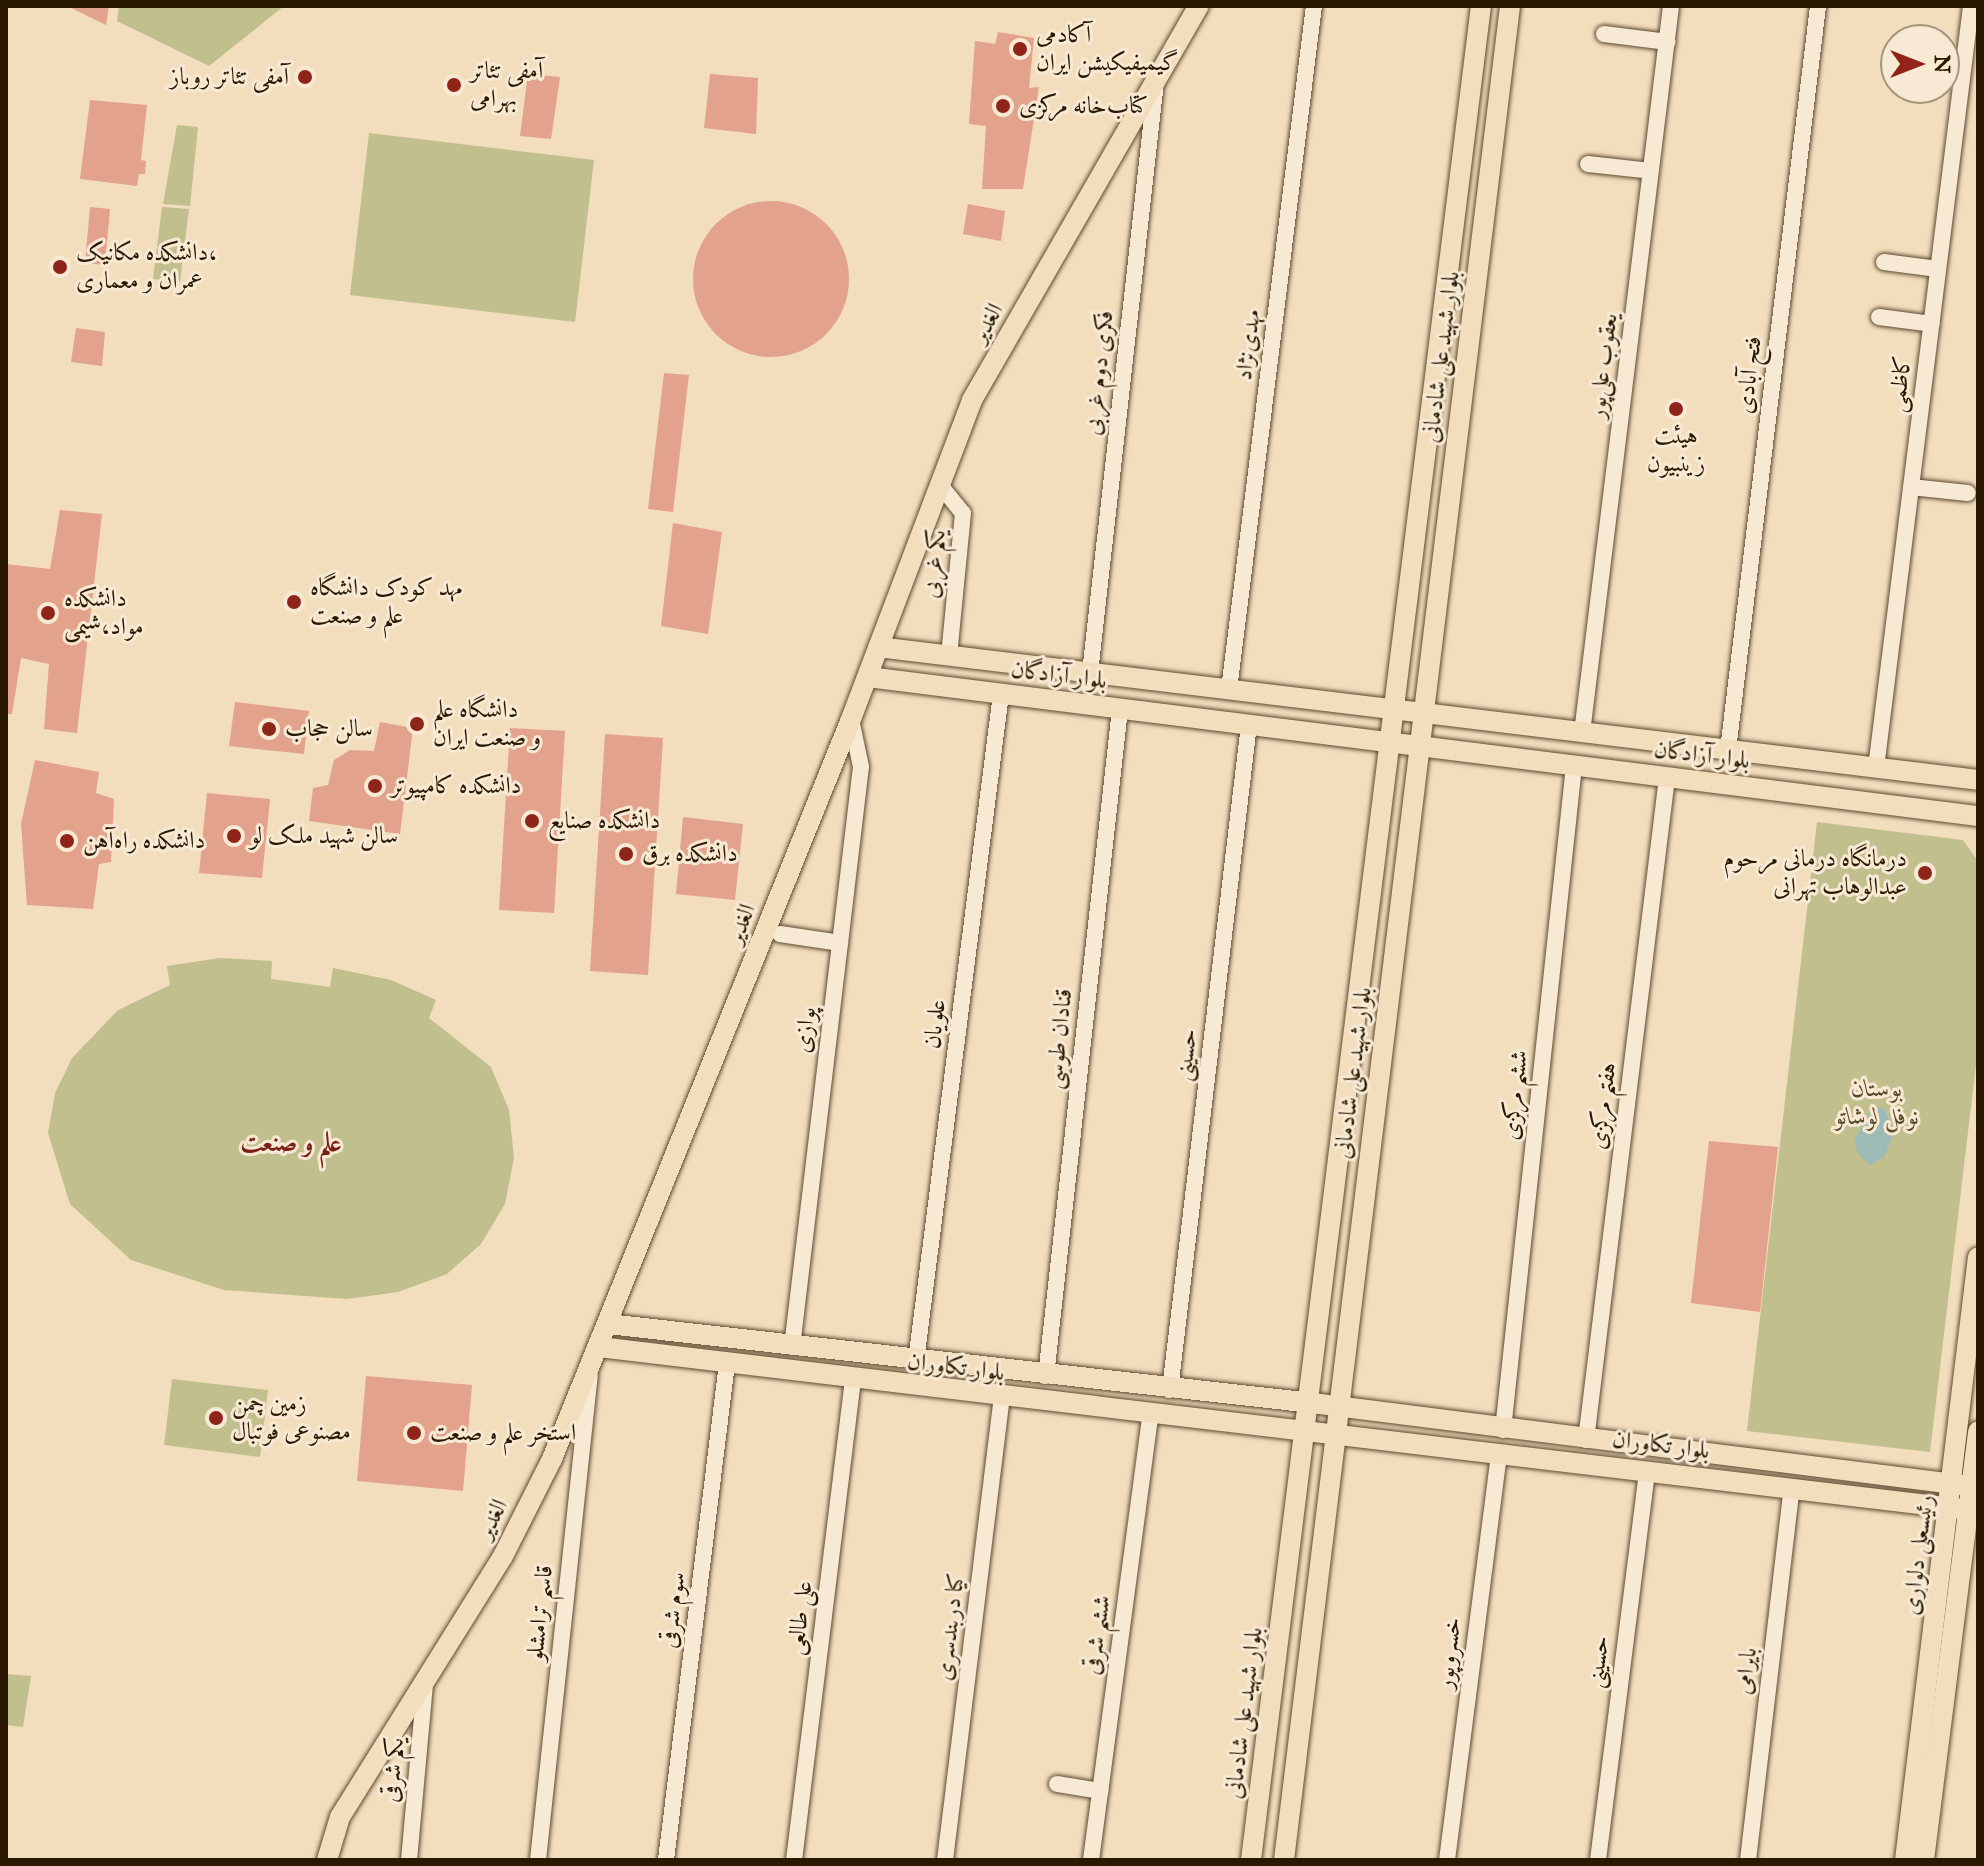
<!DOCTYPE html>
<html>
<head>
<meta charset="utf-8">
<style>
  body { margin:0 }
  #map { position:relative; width:1984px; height:1866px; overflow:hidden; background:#f2ddbd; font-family:"IM FELL Great Primer",Amiri,serif }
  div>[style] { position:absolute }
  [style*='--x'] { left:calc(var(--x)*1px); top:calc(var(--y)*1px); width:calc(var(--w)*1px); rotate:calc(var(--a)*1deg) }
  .green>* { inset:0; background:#c0bf8d }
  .water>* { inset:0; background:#9cbbb6 }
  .building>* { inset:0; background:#e3a28b }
  .round { border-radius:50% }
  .roads { filter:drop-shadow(0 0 2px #5c492f) drop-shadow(0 0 2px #5c492f) }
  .minor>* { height:16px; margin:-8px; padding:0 8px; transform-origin:8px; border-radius:8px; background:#f7e9d4 }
  .major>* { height:20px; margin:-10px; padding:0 10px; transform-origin:10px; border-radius:10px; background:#f2ddbd }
  .dots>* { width:22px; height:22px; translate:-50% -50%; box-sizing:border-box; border:4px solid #f7e9d4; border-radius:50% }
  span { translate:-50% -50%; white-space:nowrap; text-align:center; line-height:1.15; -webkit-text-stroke:6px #f7e9d4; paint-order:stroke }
  .poi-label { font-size:24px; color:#2a1800 }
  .left { translate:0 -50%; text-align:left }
  .right { translate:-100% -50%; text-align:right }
  .street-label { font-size:24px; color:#2a1800 }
  .park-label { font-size:24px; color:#574a2a; font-style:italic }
  .neighbourhood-label { font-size:26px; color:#7a1f14; font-weight:700 }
  .frame { position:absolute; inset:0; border:8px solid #2a1800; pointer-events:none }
  .north { position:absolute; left:1880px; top:24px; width:80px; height:80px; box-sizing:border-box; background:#f7e9d4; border:2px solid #a5957f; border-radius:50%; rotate:90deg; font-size:22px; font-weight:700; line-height:32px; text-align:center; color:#2a1800 }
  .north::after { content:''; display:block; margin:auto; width:28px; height:36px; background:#8f2418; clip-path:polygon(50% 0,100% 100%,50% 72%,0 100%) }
</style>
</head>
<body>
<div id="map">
  <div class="green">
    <div style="clip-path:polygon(119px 6px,284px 6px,209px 66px,117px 21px)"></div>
    <div style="clip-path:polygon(177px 125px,198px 127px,190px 206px,163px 204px)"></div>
    <div style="clip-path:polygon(369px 133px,594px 160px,575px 322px,350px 295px)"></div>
    <div style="clip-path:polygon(162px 207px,189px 209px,180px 282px,153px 279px)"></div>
    <div style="clip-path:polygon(1817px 822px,1963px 840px,1978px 861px,1978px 1048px,1930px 1452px,1747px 1431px)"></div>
    <div style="clip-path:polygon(220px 958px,272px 961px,271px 979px,330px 987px,333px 968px,391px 980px,436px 1000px,429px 1018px,491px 1067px,509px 1110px,514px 1158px,505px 1204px,481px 1244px,447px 1274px,398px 1292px,347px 1299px,224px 1290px,131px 1260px,70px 1204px,48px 1133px,55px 1093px,72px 1058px,118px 1010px,170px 985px,167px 966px)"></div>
    <div style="clip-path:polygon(172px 1379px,268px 1390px,260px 1457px,164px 1445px)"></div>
    <div style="clip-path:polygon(6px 1674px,31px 1676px,23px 1727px,6px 1725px)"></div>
  </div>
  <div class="water">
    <div style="clip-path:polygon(1873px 1107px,1884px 1108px,1894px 1131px,1885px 1156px,1870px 1165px,1857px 1153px,1855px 1139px)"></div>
  </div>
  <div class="building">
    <div style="clip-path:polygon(67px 6px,109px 6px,106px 25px)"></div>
    <div style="clip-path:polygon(998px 32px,1034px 38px,1029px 88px,1039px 87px,1023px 189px,982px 189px,986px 126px,969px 124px,975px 41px,995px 44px)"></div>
    <div style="clip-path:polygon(528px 74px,560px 77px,551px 139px,520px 136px)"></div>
    <div style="clip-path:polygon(710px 74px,758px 78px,756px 134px,704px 128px)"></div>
    <div style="clip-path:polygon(90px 100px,147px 105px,141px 160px,146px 161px,145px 174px,139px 174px,137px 186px,80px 179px)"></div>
    <div class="round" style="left:693px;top:201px;width:156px;height:156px"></div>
    <div style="clip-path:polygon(968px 204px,1005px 211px,1001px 241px,963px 234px)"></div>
    <div style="clip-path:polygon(90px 207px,110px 209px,105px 265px,85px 263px)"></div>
    <div style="clip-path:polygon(76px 328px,105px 332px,102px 366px,71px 362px)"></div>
    <div style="clip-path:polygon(664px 373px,689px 375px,673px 512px,648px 509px)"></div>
    <div style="clip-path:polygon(60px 510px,102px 514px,77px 733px,44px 729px,49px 664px,21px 658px,12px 714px,6px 714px,6px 564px,50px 569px)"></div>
    <div style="clip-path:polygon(673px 523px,722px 532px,708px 634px,661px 626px)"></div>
    <div style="clip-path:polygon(235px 702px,309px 711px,304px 754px,229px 746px)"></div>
    <div style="clip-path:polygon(380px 722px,413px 728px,400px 834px,309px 821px,313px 788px,328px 785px,334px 760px,350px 750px,374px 751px)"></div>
    <div style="clip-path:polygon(510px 728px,565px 731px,554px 913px,499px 910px)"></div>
    <div style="clip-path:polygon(605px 734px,663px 738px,648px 975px,590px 971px)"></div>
    <div style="clip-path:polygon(35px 760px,99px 772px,96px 793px,114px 799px,111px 862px,99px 864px,93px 909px,27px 905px,21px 824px)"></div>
    <div style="clip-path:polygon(207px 793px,270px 799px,262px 878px,199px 873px)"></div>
    <div style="clip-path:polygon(683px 817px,743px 824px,735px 900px,676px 894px)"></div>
    <div style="clip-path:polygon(1709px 1141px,1778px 1147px,1760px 1312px,1691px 1303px)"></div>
    <div style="clip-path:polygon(366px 1376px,472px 1385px,463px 1491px,357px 1481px)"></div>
  </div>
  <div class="roads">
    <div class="minor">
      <div style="--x:1604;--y:34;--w:64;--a:7.2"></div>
      <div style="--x:1588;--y:164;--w:63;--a:6.3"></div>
      <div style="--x:1884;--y:262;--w:54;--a:7.4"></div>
      <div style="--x:1879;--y:317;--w:53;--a:7.5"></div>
      <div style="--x:940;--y:485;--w:36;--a:51"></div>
      <div style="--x:963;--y:513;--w:144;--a:95.6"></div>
      <div style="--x:1911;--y:487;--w:57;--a:6"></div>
      <div style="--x:1090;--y:673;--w:595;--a:-83.63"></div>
      <div style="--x:1229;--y:690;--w:689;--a:-82.92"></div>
      <div style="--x:1582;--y:733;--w:732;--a:-83.02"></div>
      <div style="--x:1728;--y:750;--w:749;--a:-83.1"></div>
      <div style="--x:1876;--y:768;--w:768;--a:-82.89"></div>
      <div style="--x:780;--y:934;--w:61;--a:8.5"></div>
      <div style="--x:792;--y:1347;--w:584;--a:-83.22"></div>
      <div style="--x:861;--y:767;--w:49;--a:-101.8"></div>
      <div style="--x:916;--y:1361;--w:672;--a:-82.74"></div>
      <div style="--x:1046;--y:1376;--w:671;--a:-83.67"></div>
      <div style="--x:1170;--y:1390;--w:670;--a:-83.23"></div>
      <div style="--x:1503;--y:1430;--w:668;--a:-83.9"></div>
      <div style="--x:1586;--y:1440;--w:668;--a:-83.03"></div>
      <div style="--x:1057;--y:1784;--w:44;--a:9.2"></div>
      <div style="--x:409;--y:1860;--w:176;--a:-84.8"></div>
      <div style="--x:538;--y:1860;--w:487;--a:-83.9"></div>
      <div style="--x:666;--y:1860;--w:498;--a:-83"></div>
      <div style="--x:794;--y:1860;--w:483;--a:-83"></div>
      <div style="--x:945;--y:1860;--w:465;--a:-83"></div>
      <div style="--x:1091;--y:1860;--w:448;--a:-82.4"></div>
      <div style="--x:1447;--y:1860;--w:411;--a:-82.7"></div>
      <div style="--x:1598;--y:1860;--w:393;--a:-82.8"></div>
      <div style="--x:1748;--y:1860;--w:375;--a:-83.3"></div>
    </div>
    <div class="major">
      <div style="--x:878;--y:647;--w:1108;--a:6.89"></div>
      <div style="--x:868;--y:677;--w:1119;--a:7.14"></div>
      <div style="--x:608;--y:1324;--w:708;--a:6.4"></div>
      <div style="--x:1312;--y:1403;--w:671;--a:7.19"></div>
      <div style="--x:599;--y:1347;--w:1389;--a:6.78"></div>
      <div style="--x:327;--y:1860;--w:45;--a:-73.2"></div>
      <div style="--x:340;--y:1817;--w:308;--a:-58"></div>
      <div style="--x:503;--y:1556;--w:109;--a:-63.2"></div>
      <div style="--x:552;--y:1459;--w:798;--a:-68"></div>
      <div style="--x:851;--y:719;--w:341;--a:-69.2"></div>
      <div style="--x:972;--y:400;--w:455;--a:-60.1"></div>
      <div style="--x:1251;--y:1860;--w:1868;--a:-82.93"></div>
      <div style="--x:1284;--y:1860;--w:1868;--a:-83.05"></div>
      <div style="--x:1905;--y:1860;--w:607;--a:-83.1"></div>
      <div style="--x:1924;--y:1860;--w:432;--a:-82.8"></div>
    </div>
  </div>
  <div class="dots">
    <div style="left:1020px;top:49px;background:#8f2418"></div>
    <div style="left:305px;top:77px;background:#8f2418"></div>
    <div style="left:454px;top:85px;background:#8f2418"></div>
    <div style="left:1003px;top:106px;background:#8f2418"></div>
    <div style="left:60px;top:267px;background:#8f2418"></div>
    <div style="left:1676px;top:409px;background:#8f2418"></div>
    <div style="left:294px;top:602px;background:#8f2418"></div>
    <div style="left:48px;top:613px;background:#8f2418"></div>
    <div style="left:417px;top:724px;background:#8f2418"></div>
    <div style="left:269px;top:729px;background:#8f2418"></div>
    <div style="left:375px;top:786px;background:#8f2418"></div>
    <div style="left:532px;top:821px;background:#8f2418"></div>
    <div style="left:234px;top:836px;background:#8f2418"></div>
    <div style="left:67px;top:841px;background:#8f2418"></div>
    <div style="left:626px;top:854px;background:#8f2418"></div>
    <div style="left:1925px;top:873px;background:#8f2418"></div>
    <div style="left:216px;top:1418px;background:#8f2418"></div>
    <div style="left:414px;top:1433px;background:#8f2418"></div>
  </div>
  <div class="poi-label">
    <span class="left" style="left:1036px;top:49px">آکادمی<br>گیمیفیکیشن ایران</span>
    <span class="left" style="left:470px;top:85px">آمفی تئاتر<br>بهرامی</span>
    <span class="right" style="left:289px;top:77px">آمفی تئاتر روباز</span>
    <span class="left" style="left:1019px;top:106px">کتاب‌خانه مرکزی</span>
    <span class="left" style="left:76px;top:267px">دانشکده مکانیک،<br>عمران و معماری</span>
    <span style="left:1676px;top:450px">هیئت<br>زینبیون</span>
    <span class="left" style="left:310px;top:602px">مهد کودک دانشگاه<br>علم و صنعت</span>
    <span class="left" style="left:64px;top:613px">دانشکده<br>مواد،شیمی</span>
    <span class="left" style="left:433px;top:724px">دانشگاه علم<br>و صنعت ایران</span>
    <span class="left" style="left:285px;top:729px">سالن حجاب</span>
    <span class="left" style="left:391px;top:786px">دانشکده کامپیوتر</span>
    <span class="left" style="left:548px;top:821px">دانشکده صنایع</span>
    <span class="left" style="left:250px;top:836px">سالن شهید ملک لو</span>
    <span class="left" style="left:83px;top:841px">دانشکده راه‌آهن</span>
    <span class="left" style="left:642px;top:854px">دانشکده برق</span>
    <span class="right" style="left:1907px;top:873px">درمانگاه درمانی مرحوم<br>عبدالوهاب تهرانی</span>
    <span class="left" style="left:232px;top:1418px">زمین چمن<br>مصنوعی فوتبال</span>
    <span class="left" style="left:430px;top:1433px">استخر علم و صنعت</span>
  </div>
  <div class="street-label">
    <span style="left:987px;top:323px;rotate:-60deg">الغدیر</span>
    <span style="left:1248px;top:345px;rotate:-83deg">مهدی‌نژاد</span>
    <span style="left:1441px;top:357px;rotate:-83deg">بلوار شهید علی شادمانی</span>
    <span style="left:1603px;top:366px;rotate:-83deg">یعقوب علی‌پور</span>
    <span style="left:1099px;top:373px;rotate:-84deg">فکری دوم غربی</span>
    <span style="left:1749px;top:375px;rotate:-83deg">فتح آبادی</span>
    <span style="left:1900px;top:384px;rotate:-83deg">کاظمی</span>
    <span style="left:934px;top:564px;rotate:-84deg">یکم غربی</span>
    <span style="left:1059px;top:675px;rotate:7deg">بلوار آزادگان</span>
    <span style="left:1702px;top:755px;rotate:7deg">بلوار آزادگان</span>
    <span style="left:741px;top:924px;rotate:-68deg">الغدیر</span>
    <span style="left:935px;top:1024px;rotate:-83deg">علویان</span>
    <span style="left:805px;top:1030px;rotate:-83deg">پوازی</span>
    <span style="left:1059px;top:1039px;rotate:-84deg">قنادان طوسی</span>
    <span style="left:1186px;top:1055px;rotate:-83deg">حسینی</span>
    <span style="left:1353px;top:1073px;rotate:-83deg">بلوار شهید علی شادمانی</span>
    <span style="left:1515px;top:1095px;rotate:-84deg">ششم مرکزی</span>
    <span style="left:1603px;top:1106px;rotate:-83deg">هفتم مرکزی</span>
    <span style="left:956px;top:1367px;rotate:7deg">بلوار تکاوران</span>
    <span style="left:1661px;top:1445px;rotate:7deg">بلوار تکاوران</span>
    <span style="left:492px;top:1519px;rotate:-63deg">الغدیر</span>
    <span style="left:1918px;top:1555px;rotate:-83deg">رئیسعلی دلواری</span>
    <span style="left:673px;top:1610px;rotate:-83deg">سوم شرقی</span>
    <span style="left:540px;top:1613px;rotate:-84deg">قاسم ترامشلو</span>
    <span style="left:800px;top:1618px;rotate:-83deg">علی طالعی</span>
    <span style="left:950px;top:1627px;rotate:-83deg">کیا دربندسری</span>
    <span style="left:1097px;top:1635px;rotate:-82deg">ششم شرقی</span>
    <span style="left:1449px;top:1653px;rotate:-83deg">خسروپور</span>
    <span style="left:1598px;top:1662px;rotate:-83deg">حسینی</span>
    <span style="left:1746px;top:1671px;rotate:-83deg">بایرامی</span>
    <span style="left:1244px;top:1713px;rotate:-83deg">بلوار شهید علی شادمانی</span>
    <span style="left:393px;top:1770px;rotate:-85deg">یکم شرقی</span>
  </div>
  <div class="park-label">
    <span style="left:1877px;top:1103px">بوستان<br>نوفل لوشاتو</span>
  </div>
  <div class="neighbourhood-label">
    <span style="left:291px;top:1143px">علم و صنعت</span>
  </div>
  <div class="frame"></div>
  <div class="north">N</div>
</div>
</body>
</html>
